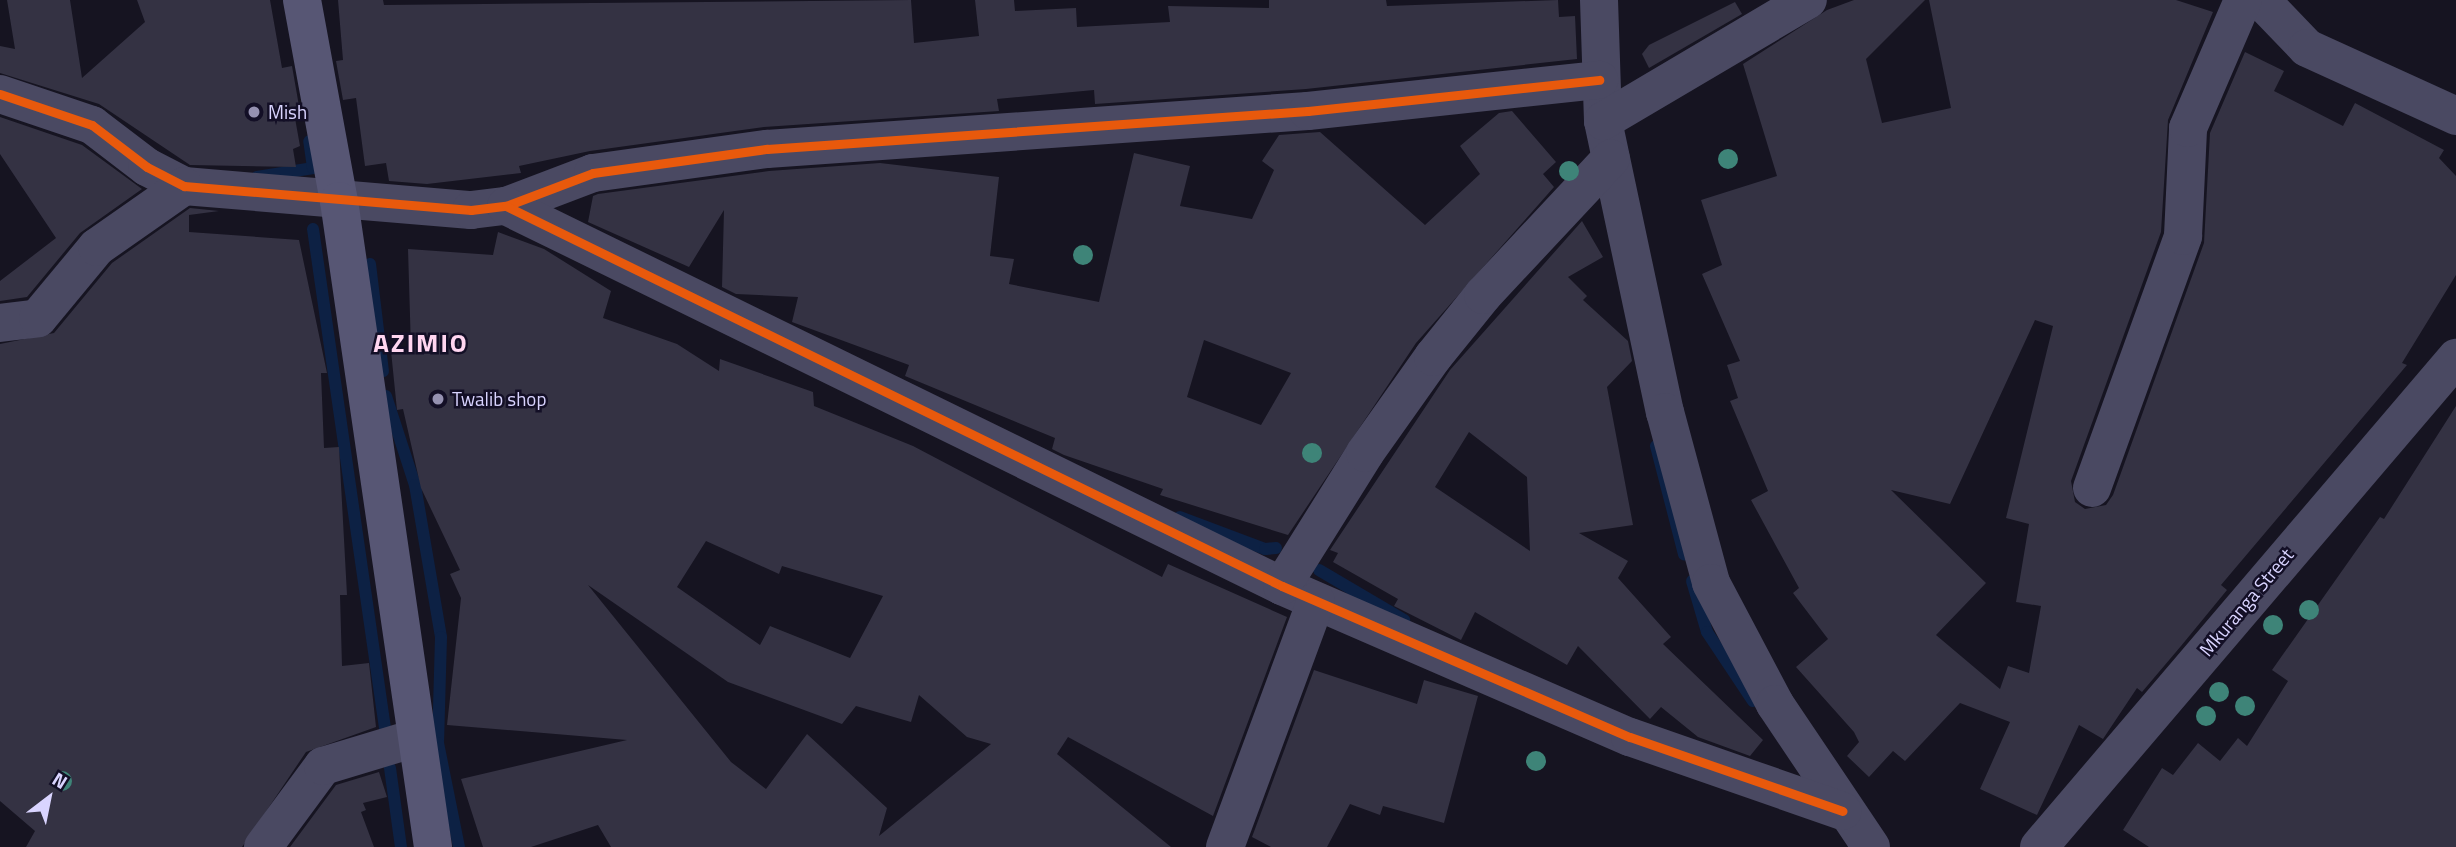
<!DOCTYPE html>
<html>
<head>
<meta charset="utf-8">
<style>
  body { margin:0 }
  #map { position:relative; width:2456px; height:847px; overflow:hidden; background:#161421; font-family:"Titillium Web",sans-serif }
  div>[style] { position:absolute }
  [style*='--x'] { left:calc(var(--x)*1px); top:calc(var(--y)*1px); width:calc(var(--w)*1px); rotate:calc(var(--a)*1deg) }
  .stream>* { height:12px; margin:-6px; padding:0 6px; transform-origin:6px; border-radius:6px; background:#0d2144 }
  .building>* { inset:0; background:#343243 }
  .street>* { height:38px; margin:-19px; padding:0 19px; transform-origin:19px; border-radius:19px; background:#4a4962 }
  .secondary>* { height:38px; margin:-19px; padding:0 19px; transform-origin:19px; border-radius:19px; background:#575674 }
  .cycleway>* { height:9px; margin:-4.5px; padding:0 4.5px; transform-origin:4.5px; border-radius:4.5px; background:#e8590c }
  .trees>* { width:20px; height:20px; margin:-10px; border-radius:50%; background:#3e8478 }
  .dots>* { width:19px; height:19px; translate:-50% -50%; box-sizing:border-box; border:4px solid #130f26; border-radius:50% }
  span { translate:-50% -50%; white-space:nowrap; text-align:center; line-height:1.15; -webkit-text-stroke:5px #130f26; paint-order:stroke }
  .poi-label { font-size:19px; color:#d9d4ff }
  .left { translate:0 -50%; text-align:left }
  .street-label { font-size:19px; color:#d9d4ff }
  .district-label { font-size:26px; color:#ffd6f0; font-weight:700; letter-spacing:2px }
  .north { position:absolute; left:14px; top:763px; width:70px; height:70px; -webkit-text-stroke:5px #130f26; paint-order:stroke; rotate:32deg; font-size:19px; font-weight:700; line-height:28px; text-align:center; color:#d9d4ff }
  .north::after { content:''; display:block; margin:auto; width:24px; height:32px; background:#d9d4ff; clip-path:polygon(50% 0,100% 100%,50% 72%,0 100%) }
</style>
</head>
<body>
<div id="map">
  <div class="stream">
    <div style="--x:257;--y:177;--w:57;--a:-9.1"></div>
    <div style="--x:313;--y:168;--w:27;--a:-98"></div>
    <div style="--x:313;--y:229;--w:511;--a:81.79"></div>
    <div style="--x:370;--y:264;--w:108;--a:83.1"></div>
    <div style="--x:386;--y:396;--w:94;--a:72"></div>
    <div style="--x:415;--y:485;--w:154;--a:80.3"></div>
    <div style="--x:441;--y:637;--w:106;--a:91.6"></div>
    <div style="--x:438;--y:743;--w:106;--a:78.6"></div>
    <div style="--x:1656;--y:446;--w:112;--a:75.5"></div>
    <div style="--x:1180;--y:517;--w:91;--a:20.6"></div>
    <div style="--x:1265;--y:549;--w:11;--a:-5"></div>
    <div style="--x:1319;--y:570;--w:99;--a:30.5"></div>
    <div style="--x:1692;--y:581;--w:53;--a:73.6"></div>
    <div style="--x:1707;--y:632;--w:83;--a:56.3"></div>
    <div style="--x:390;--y:768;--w:80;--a:82.1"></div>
  </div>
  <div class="building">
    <div style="clip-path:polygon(7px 0,70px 0,82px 78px,145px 22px,137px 0,270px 0,282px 68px,292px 66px,299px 106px,293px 107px,300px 146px,293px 149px,296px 167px,190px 165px,99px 104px,0 73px,0 46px,15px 49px)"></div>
    <div style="clip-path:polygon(338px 0,383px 0,384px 5px,911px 0,914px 43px,979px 36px,975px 0,1014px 0,1015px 11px,1076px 8px,1077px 27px,1170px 22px,1168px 6px,1269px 8px,1269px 0,1386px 0,1387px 6px,1558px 0,1559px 17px,1575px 16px,1577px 59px,1306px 89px,1095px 104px,1094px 90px,997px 99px,999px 111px,764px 127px,590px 151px,519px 166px,521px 173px,427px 184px,389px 181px,386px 163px,365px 166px,356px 98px,343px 100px,336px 61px,343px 60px)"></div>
    <div style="clip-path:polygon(evenodd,1854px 0,1925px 0,1866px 59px,1882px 123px,1951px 108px,1929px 0,2176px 0,2213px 12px,2168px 120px,2161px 232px,2071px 481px,2075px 502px,2085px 509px,2106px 505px,2113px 495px,2204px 243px,2210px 133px,2245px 52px,2284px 71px,2274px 91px,2343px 126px,2355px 103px,2444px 150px,2439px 158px,2456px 176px,2456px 275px,2402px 363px,2407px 365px,2221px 585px,2227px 590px,2181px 646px,2142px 692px,2137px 688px,2103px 739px,2079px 725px,2037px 815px,1980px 789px,2010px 722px,1960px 703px,1905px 761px,1893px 751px,1869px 777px,1847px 756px,1859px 742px,1854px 732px,1796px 667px,1828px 639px,1793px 593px,1799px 588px,1751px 500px,1768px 491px,1730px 401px,1738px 398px,1727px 365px,1740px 361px,1702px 274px,1722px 265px,1701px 200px,1777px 176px,1743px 64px,1827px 10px,1854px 0,2035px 320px,2053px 326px,2006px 518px,2029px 524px,2016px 602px,2041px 606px,2029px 673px,2008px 666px,2000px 689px,1936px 635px,1986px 583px,1891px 490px,1950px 504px,2035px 320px)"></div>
    <div style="clip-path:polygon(1735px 2px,1742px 14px,1649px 68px,1642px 54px,1649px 45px)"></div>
    <div style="clip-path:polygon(evenodd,1512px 111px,1556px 162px,1543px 174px,1554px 187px,1416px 343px,1288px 535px,1160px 495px,1163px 489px,1064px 455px,1052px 449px,1055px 438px,905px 376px,909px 365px,792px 322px,798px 297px,736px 294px,722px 287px,724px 210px,689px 267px,588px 222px,593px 196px,598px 194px,769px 171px,880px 163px,999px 177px,990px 256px,1014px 259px,1009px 284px,1099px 302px,1134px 153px,1190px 166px,1180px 206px,1252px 219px,1274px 170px,1262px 161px,1279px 135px,1320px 132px,1425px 225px,1480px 174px,1460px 146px,1499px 113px,1512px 111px,1204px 340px,1291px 373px,1261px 425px,1187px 397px,1204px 340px)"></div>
    <div style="clip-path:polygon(0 117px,82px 145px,142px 189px,80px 233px,27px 297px,0 301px,0 281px,56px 238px,0 154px)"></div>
    <div style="clip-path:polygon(190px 208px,219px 211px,189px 215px,189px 232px,299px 240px,327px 373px,321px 373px,324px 448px,339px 447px,347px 595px,340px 595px,342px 666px,369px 663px,376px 727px,306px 752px,242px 847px,26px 847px,35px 831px,0 801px,0 344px,54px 333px,112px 263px)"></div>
    <div style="clip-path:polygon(evenodd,1582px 221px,1603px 257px,1568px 277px,1587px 296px,1583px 300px,1628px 341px,1632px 361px,1607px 387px,1633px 525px,1579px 533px,1628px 561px,1618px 578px,1671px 637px,1663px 644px,1763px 740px,1750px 756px,1698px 737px,1661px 707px,1650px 719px,1578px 646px,1567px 665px,1475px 612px,1461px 640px,1394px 606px,1398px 599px,1333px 562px,1338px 553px,1330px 550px,1450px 370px,1582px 221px,1469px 432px,1527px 477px,1530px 551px,1435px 487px,1469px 432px)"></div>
    <div style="clip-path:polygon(evenodd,498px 232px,544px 249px,611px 291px,603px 318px,677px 344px,719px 371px,720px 359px,813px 392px,814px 406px,913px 446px,1162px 577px,1168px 564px,1287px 617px,1213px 816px,1068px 737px,1057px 754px,1171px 847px,611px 847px,598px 825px,531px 847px,483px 847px,461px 779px,627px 740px,447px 725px,461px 598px,450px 574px,460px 570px,421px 488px,403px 409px,397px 410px,391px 351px,411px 349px,408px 249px,493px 255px,498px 232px,706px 541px,779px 574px,782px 566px,883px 596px,850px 658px,770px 626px,760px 645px,677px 587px,706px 541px,498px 232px,588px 585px,728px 682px,842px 724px,856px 706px,911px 722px,919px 695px,967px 737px,991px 744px,879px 836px,887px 808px,807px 734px,766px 789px,731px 762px,588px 585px)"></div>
    <div style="clip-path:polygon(2456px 406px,2456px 847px,2149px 847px,2123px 830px,2162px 768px,2173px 775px,2198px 743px,2220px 761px,2238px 738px,2247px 746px,2288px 681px,2272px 670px,2380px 517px,2384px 519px)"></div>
    <div style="clip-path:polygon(1314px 670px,1417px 704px,1424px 680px,1478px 696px,1444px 823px,1383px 806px,1380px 815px,1350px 804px,1327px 847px,1271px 847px,1252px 837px)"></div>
    <div style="clip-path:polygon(379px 772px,387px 797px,363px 803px,366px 810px,361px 812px,374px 847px,290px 847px,336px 785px)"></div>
  </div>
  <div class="street">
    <div style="--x:1599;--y:0;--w:121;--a:88.1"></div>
    <div style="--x:1603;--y:121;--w:298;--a:78"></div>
    <div style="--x:1665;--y:412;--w:177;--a:74.9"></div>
    <div style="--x:1711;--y:583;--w:137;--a:62.1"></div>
    <div style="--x:1775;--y:704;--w:172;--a:56.1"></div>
    <div style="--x:2261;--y:0;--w:66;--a:46.2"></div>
    <div style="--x:2307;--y:48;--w:164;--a:24.5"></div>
    <div style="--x:0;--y:94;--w:97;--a:18.6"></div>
    <div style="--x:92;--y:125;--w:69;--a:37.4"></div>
    <div style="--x:147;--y:167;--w:42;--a:27.2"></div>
    <div style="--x:184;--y:186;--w:288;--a:4.8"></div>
    <div style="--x:471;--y:210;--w:35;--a:-7"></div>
    <div style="--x:506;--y:206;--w:93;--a:-20.8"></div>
    <div style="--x:593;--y:173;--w:176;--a:-7.9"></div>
    <div style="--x:767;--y:149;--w:542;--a:-4.02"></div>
    <div style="--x:1308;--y:111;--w:293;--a:-6.1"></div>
    <div style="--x:1603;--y:121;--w:238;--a:-30.6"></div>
    <div style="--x:506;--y:206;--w:864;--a:26.09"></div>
    <div style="--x:1282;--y:586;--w:379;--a:23.5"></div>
    <div style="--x:1630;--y:737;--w:225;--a:19.2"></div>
    <div style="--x:0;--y:323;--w:38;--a:-7"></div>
    <div style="--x:38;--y:318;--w:92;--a:-50.3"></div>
    <div style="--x:97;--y:247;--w:106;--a:-35"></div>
    <div style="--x:2092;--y:488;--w:268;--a:-70.1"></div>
    <div style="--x:2183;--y:236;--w:108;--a:-87.3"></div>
    <div style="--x:2188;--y:128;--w:139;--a:-66.7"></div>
    <div style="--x:1282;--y:586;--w:157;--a:-58"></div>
    <div style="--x:1365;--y:453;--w:118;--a:-54.7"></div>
    <div style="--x:1433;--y:357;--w:80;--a:-51.1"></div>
    <div style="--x:1483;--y:295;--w:187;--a:-46.9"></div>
    <div style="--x:263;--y:847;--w:101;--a:-53.5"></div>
    <div style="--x:323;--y:766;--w:97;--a:-16.8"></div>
    <div style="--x:1225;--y:847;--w:262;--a:-69.7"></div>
    <div style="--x:2039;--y:847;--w:643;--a:-49.54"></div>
  </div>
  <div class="secondary">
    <div style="--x:302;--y:0;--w:204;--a:79.6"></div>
    <div style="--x:339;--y:201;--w:653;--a:81.72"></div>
  </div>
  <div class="cycleway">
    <div style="--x:0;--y:94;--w:97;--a:18.6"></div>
    <div style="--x:92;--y:125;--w:69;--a:37.4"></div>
    <div style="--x:147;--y:167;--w:42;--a:27.2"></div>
    <div style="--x:184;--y:186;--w:288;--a:4.8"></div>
    <div style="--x:471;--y:210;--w:35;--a:-7"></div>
    <div style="--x:506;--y:206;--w:93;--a:-20.8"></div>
    <div style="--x:593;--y:173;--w:176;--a:-7.9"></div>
    <div style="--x:767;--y:149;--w:542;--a:-4.02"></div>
    <div style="--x:1308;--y:111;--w:293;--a:-6.1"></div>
    <div style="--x:506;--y:206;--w:864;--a:26.09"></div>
    <div style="--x:1282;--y:586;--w:379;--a:23.5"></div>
    <div style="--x:1630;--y:737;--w:225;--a:19.2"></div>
  </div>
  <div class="trees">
    <div style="left:1728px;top:159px"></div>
    <div style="left:1569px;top:171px"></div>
    <div style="left:1083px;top:255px"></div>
    <div style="left:1312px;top:453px"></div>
    <div style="left:2309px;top:610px"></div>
    <div style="left:2273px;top:625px"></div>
    <div style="left:2219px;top:692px"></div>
    <div style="left:2245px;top:706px"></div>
    <div style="left:2206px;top:716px"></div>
    <div style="left:1536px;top:761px"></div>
    <div style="left:62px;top:781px"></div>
  </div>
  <div class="dots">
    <div style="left:254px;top:112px;background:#9591b1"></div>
    <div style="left:438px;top:399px;background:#9591b1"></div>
  </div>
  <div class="poi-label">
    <span class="left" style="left:268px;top:112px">Mish</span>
    <span class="left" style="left:452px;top:399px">Twalib shop</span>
  </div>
  <div class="street-label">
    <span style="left:2246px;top:602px;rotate:-50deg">Mkuranga Street</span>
  </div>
  <div class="district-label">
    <span style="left:421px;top:343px">AZIMIO</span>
  </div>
  <div class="north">N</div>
</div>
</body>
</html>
